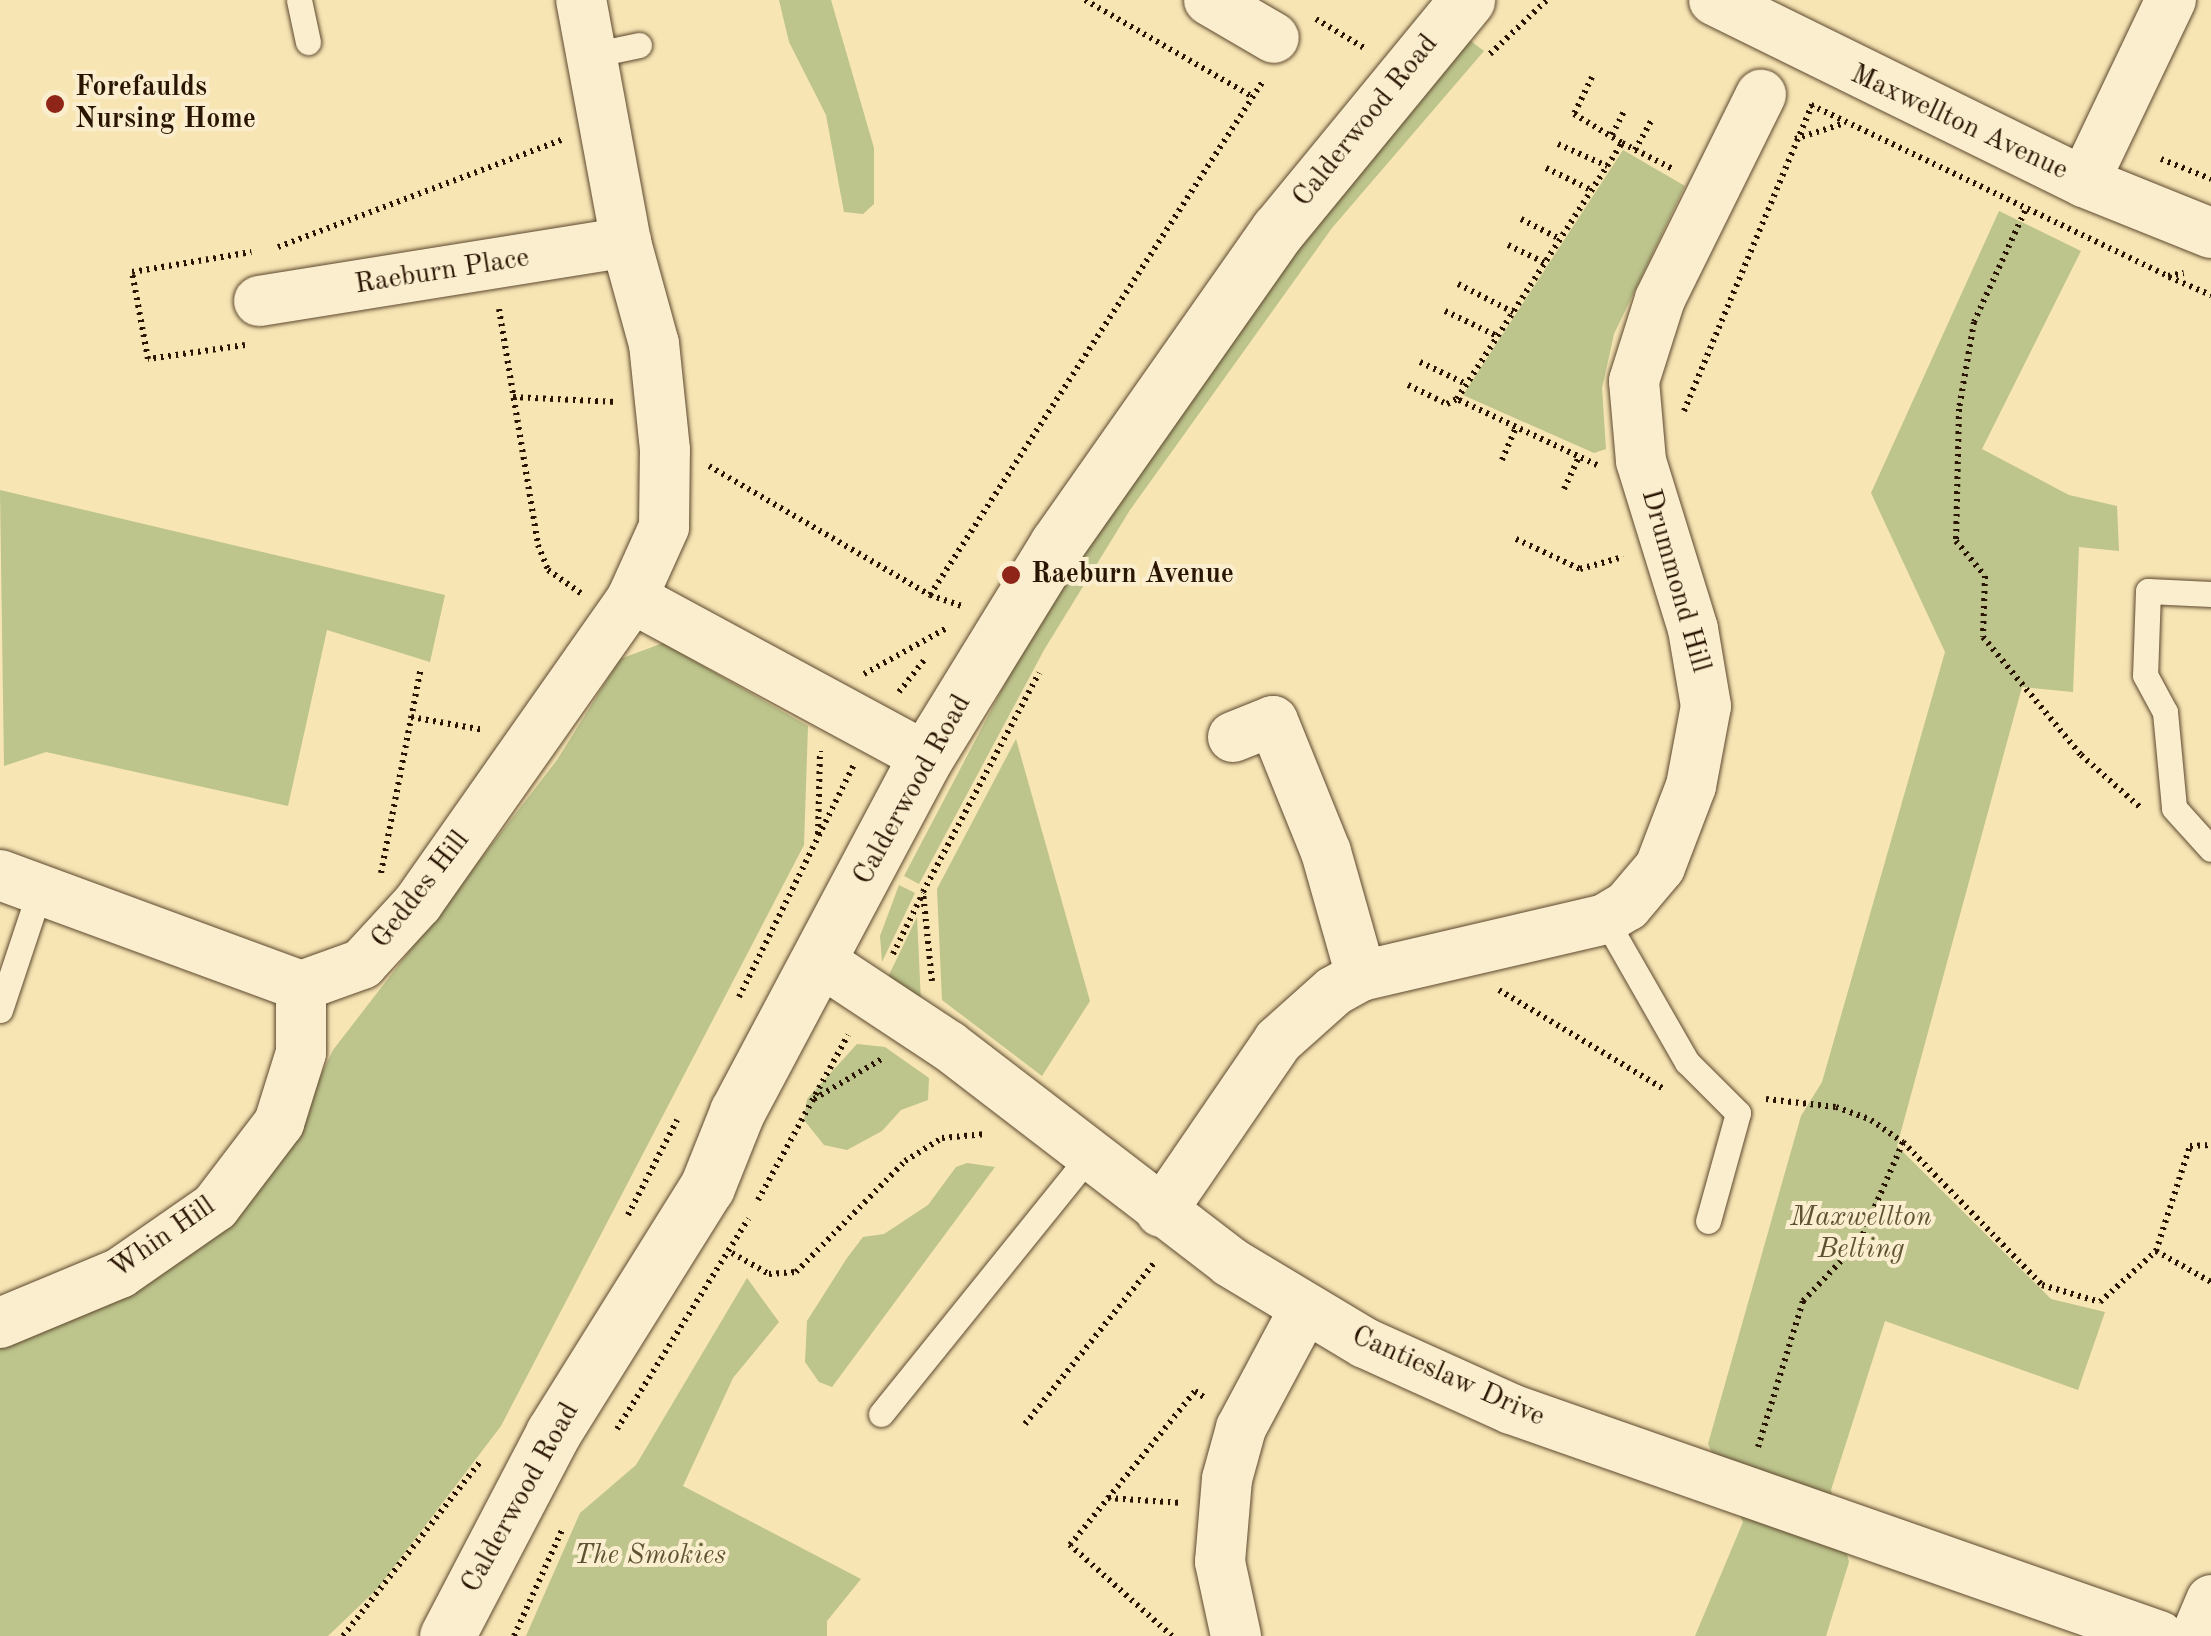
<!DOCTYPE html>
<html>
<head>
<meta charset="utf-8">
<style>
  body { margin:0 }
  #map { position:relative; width:2211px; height:1636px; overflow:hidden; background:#f7e5b4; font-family:"Old Standard TT",serif }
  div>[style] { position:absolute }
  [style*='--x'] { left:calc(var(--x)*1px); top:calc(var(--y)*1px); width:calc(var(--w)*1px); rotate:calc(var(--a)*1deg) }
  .green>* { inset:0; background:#bdc48c }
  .path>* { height:6px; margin-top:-3px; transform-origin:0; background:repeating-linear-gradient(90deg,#2a1402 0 2.5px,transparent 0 7.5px) }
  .roads { filter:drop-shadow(0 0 2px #5d482e) drop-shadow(0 0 2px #5d482e) }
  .service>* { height:25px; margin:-12.5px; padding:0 12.5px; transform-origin:12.5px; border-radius:12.5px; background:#faeece }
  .minor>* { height:50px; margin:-25px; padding:0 25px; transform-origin:25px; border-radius:25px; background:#faeece }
  .tertiary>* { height:55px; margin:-27.5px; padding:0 27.5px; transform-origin:27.5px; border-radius:27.5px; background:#faeece }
  .dots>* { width:28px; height:28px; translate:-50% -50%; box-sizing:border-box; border:5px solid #faeece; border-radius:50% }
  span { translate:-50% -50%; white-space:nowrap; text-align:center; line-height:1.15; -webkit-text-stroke:8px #faeece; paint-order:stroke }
  .poi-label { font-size:28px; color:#2a1402; font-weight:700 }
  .left { translate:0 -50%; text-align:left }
  .street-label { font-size:28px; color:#2a1402 }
  .park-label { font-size:28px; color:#5d5232; font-style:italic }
</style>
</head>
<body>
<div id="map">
  <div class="green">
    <div style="clip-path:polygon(779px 0,831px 0,874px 148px,874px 204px,863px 214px,844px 212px,826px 115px,789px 42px)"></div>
    <div style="clip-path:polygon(1467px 38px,1484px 51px,1332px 228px,1130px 510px,1044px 650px,919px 884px,904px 876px,1028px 640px,1116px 502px,1318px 216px)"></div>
    <div style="clip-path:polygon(1623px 150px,1685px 186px,1614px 334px,1602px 388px,1606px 449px,1594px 453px,1463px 395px)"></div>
    <div style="clip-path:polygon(1999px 211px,2081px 251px,1982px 449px,2069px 495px,2117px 506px,2119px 551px,2079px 547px,2073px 692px,2022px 687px,1897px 1146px,2051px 1299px,2105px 1312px,2078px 1390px,1885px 1321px,1831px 1490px,1849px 1562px,1826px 1636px,1695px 1636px,1743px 1522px,1708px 1444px,1801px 1116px,1822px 1082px,1945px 652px,1871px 493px)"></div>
    <div style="clip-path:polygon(0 490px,445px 595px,430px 662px,327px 630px,288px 806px,46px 752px,4px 766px)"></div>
    <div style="clip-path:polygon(663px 643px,808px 726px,804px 845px,501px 1426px,377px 1589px,328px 1636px,0 1636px,0 1335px,39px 1327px,307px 1104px,333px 1050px,557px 760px,620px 659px)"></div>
    <div style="clip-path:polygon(1016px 739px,1090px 1001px,1042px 1076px,942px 1000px,937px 889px)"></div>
    <div style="clip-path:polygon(899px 885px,915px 893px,882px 962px,880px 936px)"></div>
    <div style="clip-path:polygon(917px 917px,921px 1002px,888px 977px)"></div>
    <div style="clip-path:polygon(857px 1044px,885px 1047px,929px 1078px,928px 1100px,901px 1110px,882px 1131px,847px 1150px,824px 1145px,804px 1120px,807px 1099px)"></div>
    <div style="clip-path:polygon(967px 1163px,995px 1167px,832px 1387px,819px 1382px,805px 1362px,807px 1321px,847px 1258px,863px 1237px,884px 1234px,928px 1205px,956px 1167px)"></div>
    <div style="clip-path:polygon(747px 1278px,779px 1322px,733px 1378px,683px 1486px,861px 1579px,827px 1621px,827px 1636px,526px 1636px,580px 1513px,636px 1465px)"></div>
  </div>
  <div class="path">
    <div style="--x:1085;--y:0;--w:194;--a:30"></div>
    <div style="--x:1316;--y:19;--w:58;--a:31"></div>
    <div style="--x:1490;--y:54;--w:79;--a:-43.5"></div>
    <div style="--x:1592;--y:77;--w:41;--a:115.9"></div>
    <div style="--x:1574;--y:114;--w:56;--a:31.1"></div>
    <div style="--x:1811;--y:105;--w:396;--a:25.6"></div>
    <div style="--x:2168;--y:276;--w:16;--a:-11"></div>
    <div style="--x:1612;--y:135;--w:29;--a:-63"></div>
    <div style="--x:1795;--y:139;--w:52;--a:-17.7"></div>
    <div style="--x:1558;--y:144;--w:54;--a:24.2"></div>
    <div style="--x:1635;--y:150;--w:33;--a:-61"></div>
    <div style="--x:2161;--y:159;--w:54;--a:21.8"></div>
    <div style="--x:1546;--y:168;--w:50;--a:26.1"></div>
    <div style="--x:2025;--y:211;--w:122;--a:114.7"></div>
    <div style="--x:1974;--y:322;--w:88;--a:99.8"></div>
    <div style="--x:1959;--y:409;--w:132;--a:91.3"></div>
    <div style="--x:1956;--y:541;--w:45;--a:50.4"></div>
    <div style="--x:1985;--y:576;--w:61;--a:91.9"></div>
    <div style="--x:1983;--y:637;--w:153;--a:50.3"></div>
    <div style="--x:2081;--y:755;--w:80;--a:41.5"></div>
    <div style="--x:1521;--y:219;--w:44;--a:27.1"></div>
    <div style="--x:1508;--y:245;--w:41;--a:25.9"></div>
    <div style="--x:278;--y:247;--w:303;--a:-20.7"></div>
    <div style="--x:2169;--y:277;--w:46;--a:23.2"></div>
    <div style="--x:1458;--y:284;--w:62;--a:27"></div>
    <div style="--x:499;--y:309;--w:239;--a:80.6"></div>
    <div style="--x:538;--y:545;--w:27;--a:68"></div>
    <div style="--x:548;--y:570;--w:42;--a:35.2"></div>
    <div style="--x:1445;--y:311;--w:58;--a:25.7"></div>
    <div style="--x:245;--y:345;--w:98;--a:171.8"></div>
    <div style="--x:148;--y:359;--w:88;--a:-100.4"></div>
    <div style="--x:132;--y:272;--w:121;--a:-9.5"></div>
    <div style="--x:1420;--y:362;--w:51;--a:25.6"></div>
    <div style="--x:1408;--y:385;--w:43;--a:26"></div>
    <div style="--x:1447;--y:404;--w:11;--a:-27"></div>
    <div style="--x:513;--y:397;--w:104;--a:2.8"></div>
    <div style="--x:1684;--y:411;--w:332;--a:-67.3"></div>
    <div style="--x:1502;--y:460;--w:34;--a:-67"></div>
    <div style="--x:1597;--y:465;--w:155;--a:-154.8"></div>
    <div style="--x:1457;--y:399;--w:305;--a:-57.2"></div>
    <div style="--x:1622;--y:143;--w:57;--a:27"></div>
    <div style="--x:709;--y:466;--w:256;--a:30.3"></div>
    <div style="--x:930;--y:595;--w:612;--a:-57.06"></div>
    <div style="--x:1564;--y:489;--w:35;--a:-65"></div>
    <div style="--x:1516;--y:539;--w:71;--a:25.1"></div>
    <div style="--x:1580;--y:569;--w:45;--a:-15.6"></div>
    <div style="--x:930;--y:595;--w:34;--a:19"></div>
    <div style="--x:864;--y:674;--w:93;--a:-29.1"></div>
    <div style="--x:899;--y:692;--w:42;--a:-51.8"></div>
    <div style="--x:411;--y:717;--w:74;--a:10.1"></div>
    <div style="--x:818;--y:834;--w:83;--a:-88.6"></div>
    <div style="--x:381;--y:873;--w:209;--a:-79"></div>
    <div style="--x:893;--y:954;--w:68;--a:-63.8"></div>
    <div style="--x:932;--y:981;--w:89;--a:-95.8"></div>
    <div style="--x:923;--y:892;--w:248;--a:-62.1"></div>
    <div style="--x:1499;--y:990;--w:192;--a:31"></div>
    <div style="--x:739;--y:997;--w:258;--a:-63.7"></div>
    <div style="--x:814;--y:1099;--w:82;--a:-30.6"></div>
    <div style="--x:1766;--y:1099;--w:70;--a:6.5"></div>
    <div style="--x:1836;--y:1107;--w:37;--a:20"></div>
    <div style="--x:1871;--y:1120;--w:39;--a:35"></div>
    <div style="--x:1903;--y:1142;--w:199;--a:45.8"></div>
    <div style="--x:2042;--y:1285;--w:60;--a:16.3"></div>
    <div style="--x:2100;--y:1302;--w:76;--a:-42.3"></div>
    <div style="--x:2156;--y:1251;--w:110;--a:-72.1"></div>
    <div style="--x:2190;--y:1146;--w:21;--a:-3"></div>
    <div style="--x:758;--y:1200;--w:188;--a:-61.4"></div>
    <div style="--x:628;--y:1215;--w:107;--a:-62.7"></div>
    <div style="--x:2156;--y:1251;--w:63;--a:29.4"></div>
    <div style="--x:732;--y:1253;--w:43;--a:29.6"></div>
    <div style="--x:769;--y:1274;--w:27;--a:-4"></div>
    <div style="--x:796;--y:1272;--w:156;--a:-45.5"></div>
    <div style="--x:905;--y:1161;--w:44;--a:-31.9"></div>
    <div style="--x:942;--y:1138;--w:44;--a:-5.2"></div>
    <div style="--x:1025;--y:1424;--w:208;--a:-51.3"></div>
    <div style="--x:617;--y:1429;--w:248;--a:-58"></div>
    <div style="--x:1758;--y:1447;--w:153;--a:-72.9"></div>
    <div style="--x:1803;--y:1301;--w:83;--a:-46.5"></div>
    <div style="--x:1860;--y:1241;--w:108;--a:-66.5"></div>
    <div style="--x:1108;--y:1498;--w:75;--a:3.8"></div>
    <div style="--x:343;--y:1636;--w:221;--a:-51.8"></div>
    <div style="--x:514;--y:1636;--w:119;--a:-65.6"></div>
    <div style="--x:1172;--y:1636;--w:137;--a:-138.3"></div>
    <div style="--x:1070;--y:1545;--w:198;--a:-50.9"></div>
    <div style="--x:1195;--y:1391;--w:12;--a:35"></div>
  </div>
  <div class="roads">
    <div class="service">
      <div style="--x:299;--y:0;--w:43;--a:77.9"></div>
      <div style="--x:592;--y:55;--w:48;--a:-12"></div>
      <div style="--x:2211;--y:594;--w:63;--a:-177.3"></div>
      <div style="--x:2148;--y:591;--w:84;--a:92"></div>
      <div style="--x:2145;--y:675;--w:42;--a:61.6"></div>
      <div style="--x:2165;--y:712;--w:96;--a:84.6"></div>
      <div style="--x:2174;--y:808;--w:55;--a:47.9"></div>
      <div style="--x:1605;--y:919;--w:165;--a:60.2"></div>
      <div style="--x:1687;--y:1062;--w:72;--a:45"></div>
      <div style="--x:1738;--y:1113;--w:112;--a:105.5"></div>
      <div style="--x:0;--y:1010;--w:126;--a:-71.6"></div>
      <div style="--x:881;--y:1414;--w:333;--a:-51.1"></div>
    </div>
    <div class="minor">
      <div style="--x:1209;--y:0;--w:75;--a:30.3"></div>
      <div style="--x:1714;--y:0;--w:412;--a:26.2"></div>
      <div style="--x:2084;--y:182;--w:137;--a:21.9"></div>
      <div style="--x:2084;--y:182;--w:202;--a:-64.5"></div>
      <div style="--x:259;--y:301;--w:372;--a:-9.1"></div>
      <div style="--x:632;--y:598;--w:334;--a:28.4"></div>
      <div style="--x:1233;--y:737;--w:43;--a:-21.8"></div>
      <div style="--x:1273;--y:721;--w:141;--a:68"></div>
      <div style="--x:1326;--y:852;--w:129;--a:74.2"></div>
      <div style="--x:0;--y:875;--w:321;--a:20.2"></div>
      <div style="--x:301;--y:986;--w:65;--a:-19.8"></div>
      <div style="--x:362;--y:964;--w:83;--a:-47.4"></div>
      <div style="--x:418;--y:903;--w:373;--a:-54.9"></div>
      <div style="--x:632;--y:598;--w:78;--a:-65.7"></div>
      <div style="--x:664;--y:527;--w:77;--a:-89.3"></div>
      <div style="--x:665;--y:450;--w:107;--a:-95.9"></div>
      <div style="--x:654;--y:344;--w:106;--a:-105.4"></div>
      <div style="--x:626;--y:242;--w:246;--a:-100.5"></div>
      <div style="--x:820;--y:961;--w:154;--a:33.4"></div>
      <div style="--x:949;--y:1046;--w:354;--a:37.5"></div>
      <div style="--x:1230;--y:1262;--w:157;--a:31"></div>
      <div style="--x:1365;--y:1343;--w:160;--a:24.3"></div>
      <div style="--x:1511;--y:1409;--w:687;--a:19.31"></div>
      <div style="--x:1161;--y:1212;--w:207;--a:-55.6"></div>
      <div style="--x:1278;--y:1041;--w:75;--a:-41.8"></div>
      <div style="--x:1334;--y:991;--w:31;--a:-29"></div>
      <div style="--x:1361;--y:976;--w:251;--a:-13.1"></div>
      <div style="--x:1605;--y:919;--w:26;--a:-31"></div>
      <div style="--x:1627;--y:906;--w:51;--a:-49.8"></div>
      <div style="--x:1660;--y:867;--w:87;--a:-69.1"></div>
      <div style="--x:1691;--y:786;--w:81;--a:-79.4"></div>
      <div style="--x:1706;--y:706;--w:78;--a:-99.6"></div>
      <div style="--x:1693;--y:629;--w:176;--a:-107.2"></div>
      <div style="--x:1641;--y:461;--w:80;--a:-95"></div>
      <div style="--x:1634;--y:381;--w:86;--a:-72.4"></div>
      <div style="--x:1660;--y:299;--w:228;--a:-63.7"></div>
      <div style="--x:0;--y:1323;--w:130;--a:-22.6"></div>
      <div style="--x:120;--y:1273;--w:116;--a:-34.8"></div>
      <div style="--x:215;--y:1207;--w:106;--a:-52.7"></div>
      <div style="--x:279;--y:1123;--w:73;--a:-72.6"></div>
      <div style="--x:301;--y:1053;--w:67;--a:-90"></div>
      <div style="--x:1236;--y:1636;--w:76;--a:-102.2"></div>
      <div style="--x:1220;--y:1562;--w:83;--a:-85.2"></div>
      <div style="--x:1227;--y:1479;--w:53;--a:-74.6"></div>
      <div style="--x:1241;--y:1428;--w:134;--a:-61.9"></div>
      <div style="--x:2196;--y:1636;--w:39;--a:-67"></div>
    </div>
    <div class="tertiary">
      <div style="--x:447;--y:1636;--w:229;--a:-62.4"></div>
      <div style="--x:553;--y:1433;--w:290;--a:-58"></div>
      <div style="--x:707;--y:1187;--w:81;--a:-68.2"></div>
      <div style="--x:737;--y:1112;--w:402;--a:-62"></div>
      <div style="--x:926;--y:757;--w:250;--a:-58.4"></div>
      <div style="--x:1057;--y:544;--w:384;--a:-54.9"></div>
      <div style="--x:1278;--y:230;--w:298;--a:-50.6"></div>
    </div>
  </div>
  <div class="dots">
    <div style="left:55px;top:104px;background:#8f2418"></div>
    <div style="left:1011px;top:575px;background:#8f2418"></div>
  </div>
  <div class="poi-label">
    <span class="left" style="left:75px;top:104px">Forefaulds<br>Nursing Home</span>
    <span class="left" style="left:1031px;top:575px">Raeburn Avenue</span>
  </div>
  <div class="street-label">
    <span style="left:1366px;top:121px;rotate:-51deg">Calderwood Road</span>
    <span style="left:1959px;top:123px;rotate:25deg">Maxwellton Avenue</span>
    <span style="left:442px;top:272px;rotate:-9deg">Raeburn Place</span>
    <span style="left:1675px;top:581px;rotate:74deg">Drummond Hill</span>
    <span style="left:913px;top:790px;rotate:-61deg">Calderwood Road</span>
    <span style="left:421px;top:890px;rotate:-52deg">Geddes Hill</span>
    <span style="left:163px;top:1238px;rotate:-35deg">Whin Hill</span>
    <span style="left:1448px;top:1377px;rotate:24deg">Cantieslaw Drive</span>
    <span style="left:521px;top:1498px;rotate:-61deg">Calderwood Road</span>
  </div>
  <div class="park-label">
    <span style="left:1861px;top:1234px">Maxwellton<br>Belting</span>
    <span style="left:650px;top:1556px">The Smokies</span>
  </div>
</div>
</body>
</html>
